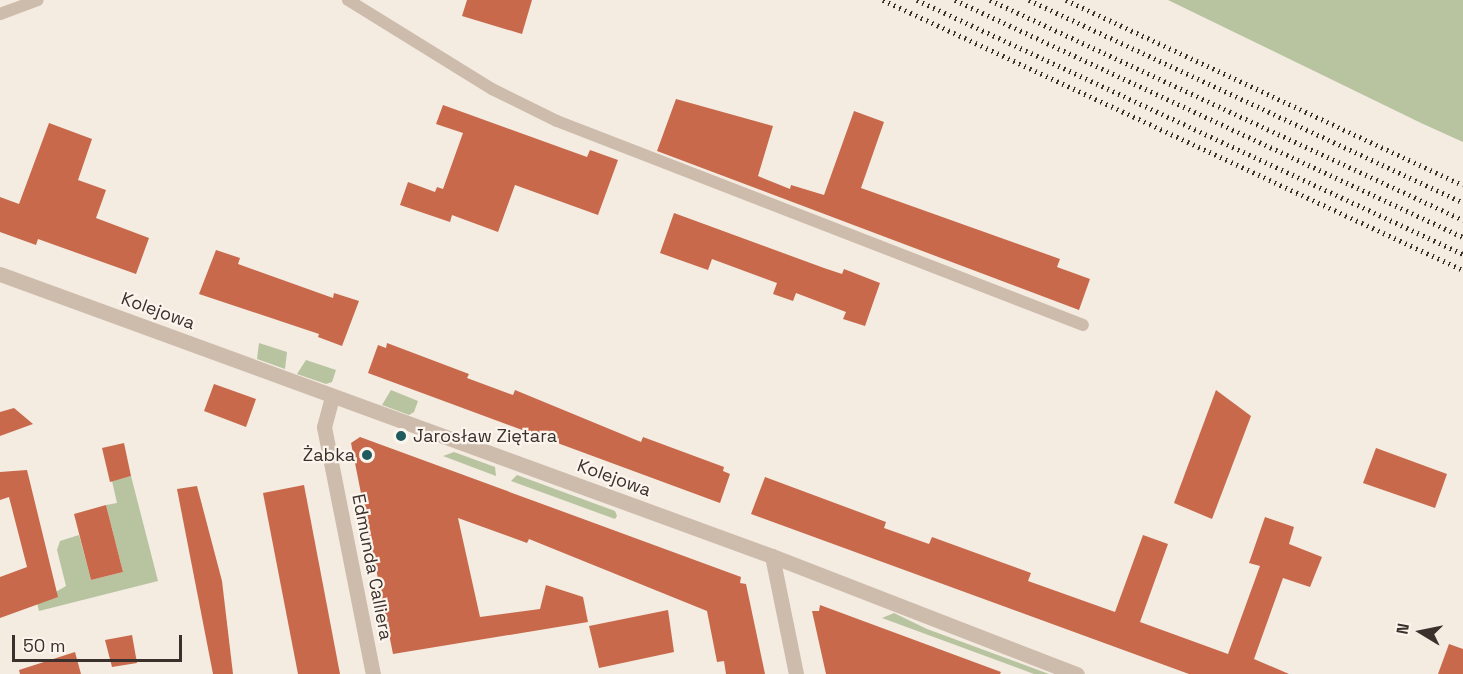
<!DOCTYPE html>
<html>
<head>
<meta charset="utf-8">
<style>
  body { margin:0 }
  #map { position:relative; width:1463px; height:674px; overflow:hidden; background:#f4ebe1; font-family:"Space Grotesk",sans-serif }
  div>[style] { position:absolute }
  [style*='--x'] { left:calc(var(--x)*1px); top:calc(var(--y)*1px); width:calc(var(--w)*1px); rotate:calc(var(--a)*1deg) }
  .green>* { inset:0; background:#b8c4a0 }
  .building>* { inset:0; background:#c8694b }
  .lane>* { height:12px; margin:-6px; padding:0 6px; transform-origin:6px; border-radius:6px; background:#cdbbac }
  .street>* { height:15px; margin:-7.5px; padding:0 7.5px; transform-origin:7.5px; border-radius:7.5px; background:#cdbbac }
  .rail>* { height:4.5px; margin-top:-2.25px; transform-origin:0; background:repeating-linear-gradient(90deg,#3b302b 0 1.5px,transparent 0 6px) }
  .dots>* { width:16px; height:16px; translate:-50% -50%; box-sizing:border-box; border:3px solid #fbf5ee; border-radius:50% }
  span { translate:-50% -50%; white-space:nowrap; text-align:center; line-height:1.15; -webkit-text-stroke:4.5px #fbf5ee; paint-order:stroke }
  .street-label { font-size:18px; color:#3b302b }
  .poi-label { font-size:18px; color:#3b302b }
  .left { translate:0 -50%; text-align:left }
  .right { translate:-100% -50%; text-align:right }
  .north { position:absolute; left:1391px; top:602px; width:60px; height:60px; -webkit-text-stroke:4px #fbf5ee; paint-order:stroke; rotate:280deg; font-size:16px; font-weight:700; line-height:24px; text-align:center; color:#3b302b }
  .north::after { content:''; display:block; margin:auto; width:21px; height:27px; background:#3b302b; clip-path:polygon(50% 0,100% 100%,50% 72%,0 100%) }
  .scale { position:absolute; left:12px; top:635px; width:170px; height:27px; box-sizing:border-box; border:3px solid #3b302b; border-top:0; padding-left:8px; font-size:18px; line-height:21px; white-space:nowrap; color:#3b302b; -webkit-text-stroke:4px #fbf5ee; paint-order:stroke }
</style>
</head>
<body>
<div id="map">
  <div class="green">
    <div style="clip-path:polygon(1168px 0,1463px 0,1463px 142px,1421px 123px)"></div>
    <div style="clip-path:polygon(259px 343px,287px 352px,285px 369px,257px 359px)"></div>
    <div style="clip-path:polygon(306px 360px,336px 370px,332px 382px,326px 384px,297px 374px)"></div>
    <div style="clip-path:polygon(391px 390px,418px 401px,414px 412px,409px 415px,382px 405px)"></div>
    <div style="clip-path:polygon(454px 452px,495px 467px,496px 476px,443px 456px)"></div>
    <div style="clip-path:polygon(517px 475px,615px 511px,617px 516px,615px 519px,511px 481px)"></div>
    <div style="clip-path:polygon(131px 476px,158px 581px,39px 611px,37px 603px,66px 586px,57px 550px,60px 541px,79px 535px,91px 580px,123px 572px,106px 505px,117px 503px,112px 481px)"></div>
    <div style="clip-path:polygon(894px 613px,927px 629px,1049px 674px,1034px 674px,882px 618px)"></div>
  </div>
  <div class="building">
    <div style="clip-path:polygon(467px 0,532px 0,522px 34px,462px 16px)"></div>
    <div style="clip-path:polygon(676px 99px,773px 126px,758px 176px,790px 189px,791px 185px,824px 195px,854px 111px,884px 122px,861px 188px,1060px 259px,1057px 267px,1090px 279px,1079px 310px,657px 151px)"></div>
    <div style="clip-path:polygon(443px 105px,587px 157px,590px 150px,618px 160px,598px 215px,515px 185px,498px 232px,452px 215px,450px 222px,400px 205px,408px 182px,435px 192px,437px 187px,443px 189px,463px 133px,436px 124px)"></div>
    <div style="clip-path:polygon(49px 123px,92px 139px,78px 180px,106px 190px,96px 218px,149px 238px,136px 274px,38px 239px,36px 245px,0 232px,0 197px,19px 204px)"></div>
    <div style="clip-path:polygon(674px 213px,824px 268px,842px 274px,844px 269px,880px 283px,865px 326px,843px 319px,846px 312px,796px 293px,793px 301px,773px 294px,777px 283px,712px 259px,708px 270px,660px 253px)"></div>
    <div style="clip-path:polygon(216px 250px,240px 258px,238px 264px,333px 298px,334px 293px,359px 301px,342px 346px,318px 337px,319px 334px,199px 294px)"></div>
    <div style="clip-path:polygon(387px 343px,469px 374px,467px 378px,513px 395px,515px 390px,641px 442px,643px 437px,724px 467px,723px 471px,730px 474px,720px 503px,368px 373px,378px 345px,386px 348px)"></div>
    <div style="clip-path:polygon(214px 384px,256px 399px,246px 427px,204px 411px)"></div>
    <div style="clip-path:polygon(1216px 390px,1251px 416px,1212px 519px,1174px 503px)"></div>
    <div style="clip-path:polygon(14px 408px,33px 424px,0 436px,0 412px)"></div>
    <div style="clip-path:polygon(360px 437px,741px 577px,740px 583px,746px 584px,765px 674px,726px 674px,724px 661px,717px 662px,707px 611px,529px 539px,527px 543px,458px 518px,480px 617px,540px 609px,546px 585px,583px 597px,588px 622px,393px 654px,351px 443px)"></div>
    <div style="clip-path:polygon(124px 443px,131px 476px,110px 482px,102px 448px)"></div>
    <div style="clip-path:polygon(1376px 448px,1447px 474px,1435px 508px,1363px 483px)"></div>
    <div style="clip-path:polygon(27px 470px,58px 597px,0 618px,0 577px,27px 567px,9px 497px,0 500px,0 472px)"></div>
    <div style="clip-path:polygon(765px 477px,886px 522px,884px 528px,929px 544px,932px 537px,1031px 573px,1028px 581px,1115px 612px,1143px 535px,1168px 544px,1140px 622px,1228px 654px,1260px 566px,1249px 563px,1265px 517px,1294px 527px,1289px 544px,1322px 557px,1310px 587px,1283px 578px,1254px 659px,1289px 674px,1189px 674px,751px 514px)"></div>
    <div style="clip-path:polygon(304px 485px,340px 674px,298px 674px,263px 493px)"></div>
    <div style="clip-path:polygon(197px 486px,222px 581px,233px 674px,213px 674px,177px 489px)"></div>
    <div style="clip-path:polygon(106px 505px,123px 572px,91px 580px,74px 514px)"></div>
    <div style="clip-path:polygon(820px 605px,1001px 672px,1000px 674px,826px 674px,812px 611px,819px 611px)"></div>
    <div style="clip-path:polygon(668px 610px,674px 652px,599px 668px,589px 626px)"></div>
    <div style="clip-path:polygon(132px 635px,137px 663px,112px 667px,105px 640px)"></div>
    <div style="clip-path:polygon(1449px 644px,1463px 649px,1463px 674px,1438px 674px)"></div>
    <div style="clip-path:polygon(75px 652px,81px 674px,20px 674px,19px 670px)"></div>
  </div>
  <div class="lane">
    <div style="--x:348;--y:0;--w:169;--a:31.7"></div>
    <div style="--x:492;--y:89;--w:72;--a:26.2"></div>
    <div style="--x:557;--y:121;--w:564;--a:21.2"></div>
    <div style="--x:0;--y:14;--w:40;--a:-20.2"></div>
  </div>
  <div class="street">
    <div style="--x:0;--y:274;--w:822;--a:20.07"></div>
    <div style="--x:772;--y:556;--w:327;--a:21.2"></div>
    <div style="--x:332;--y:397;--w:31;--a:105"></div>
    <div style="--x:324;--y:427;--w:252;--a:78.8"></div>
    <div style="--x:772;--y:556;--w:120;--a:78.5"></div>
  </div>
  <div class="rail">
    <div style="--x:883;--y:0;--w:640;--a:24.96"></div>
    <div style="--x:917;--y:0;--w:602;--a:24.95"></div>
    <div style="--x:955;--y:0;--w:561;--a:25.01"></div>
    <div style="--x:990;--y:0;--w:522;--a:24.94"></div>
    <div style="--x:1029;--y:0;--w:479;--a:25"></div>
    <div style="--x:1066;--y:0;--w:438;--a:25"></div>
  </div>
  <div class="dots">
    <div style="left:401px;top:436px;background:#1f5a5e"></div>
    <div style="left:367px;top:455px;background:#1f5a5e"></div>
  </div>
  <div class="street-label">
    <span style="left:158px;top:311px;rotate:20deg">Kolejowa</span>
    <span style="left:614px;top:478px;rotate:20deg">Kolejowa</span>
    <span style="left:372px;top:567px;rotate:79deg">Edmunda Calliera</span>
  </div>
  <div class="poi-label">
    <span class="left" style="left:413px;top:436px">Jarosław Ziętara</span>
    <span class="right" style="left:355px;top:455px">Żabka</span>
  </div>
  <div class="north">N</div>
  <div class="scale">50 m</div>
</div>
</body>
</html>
